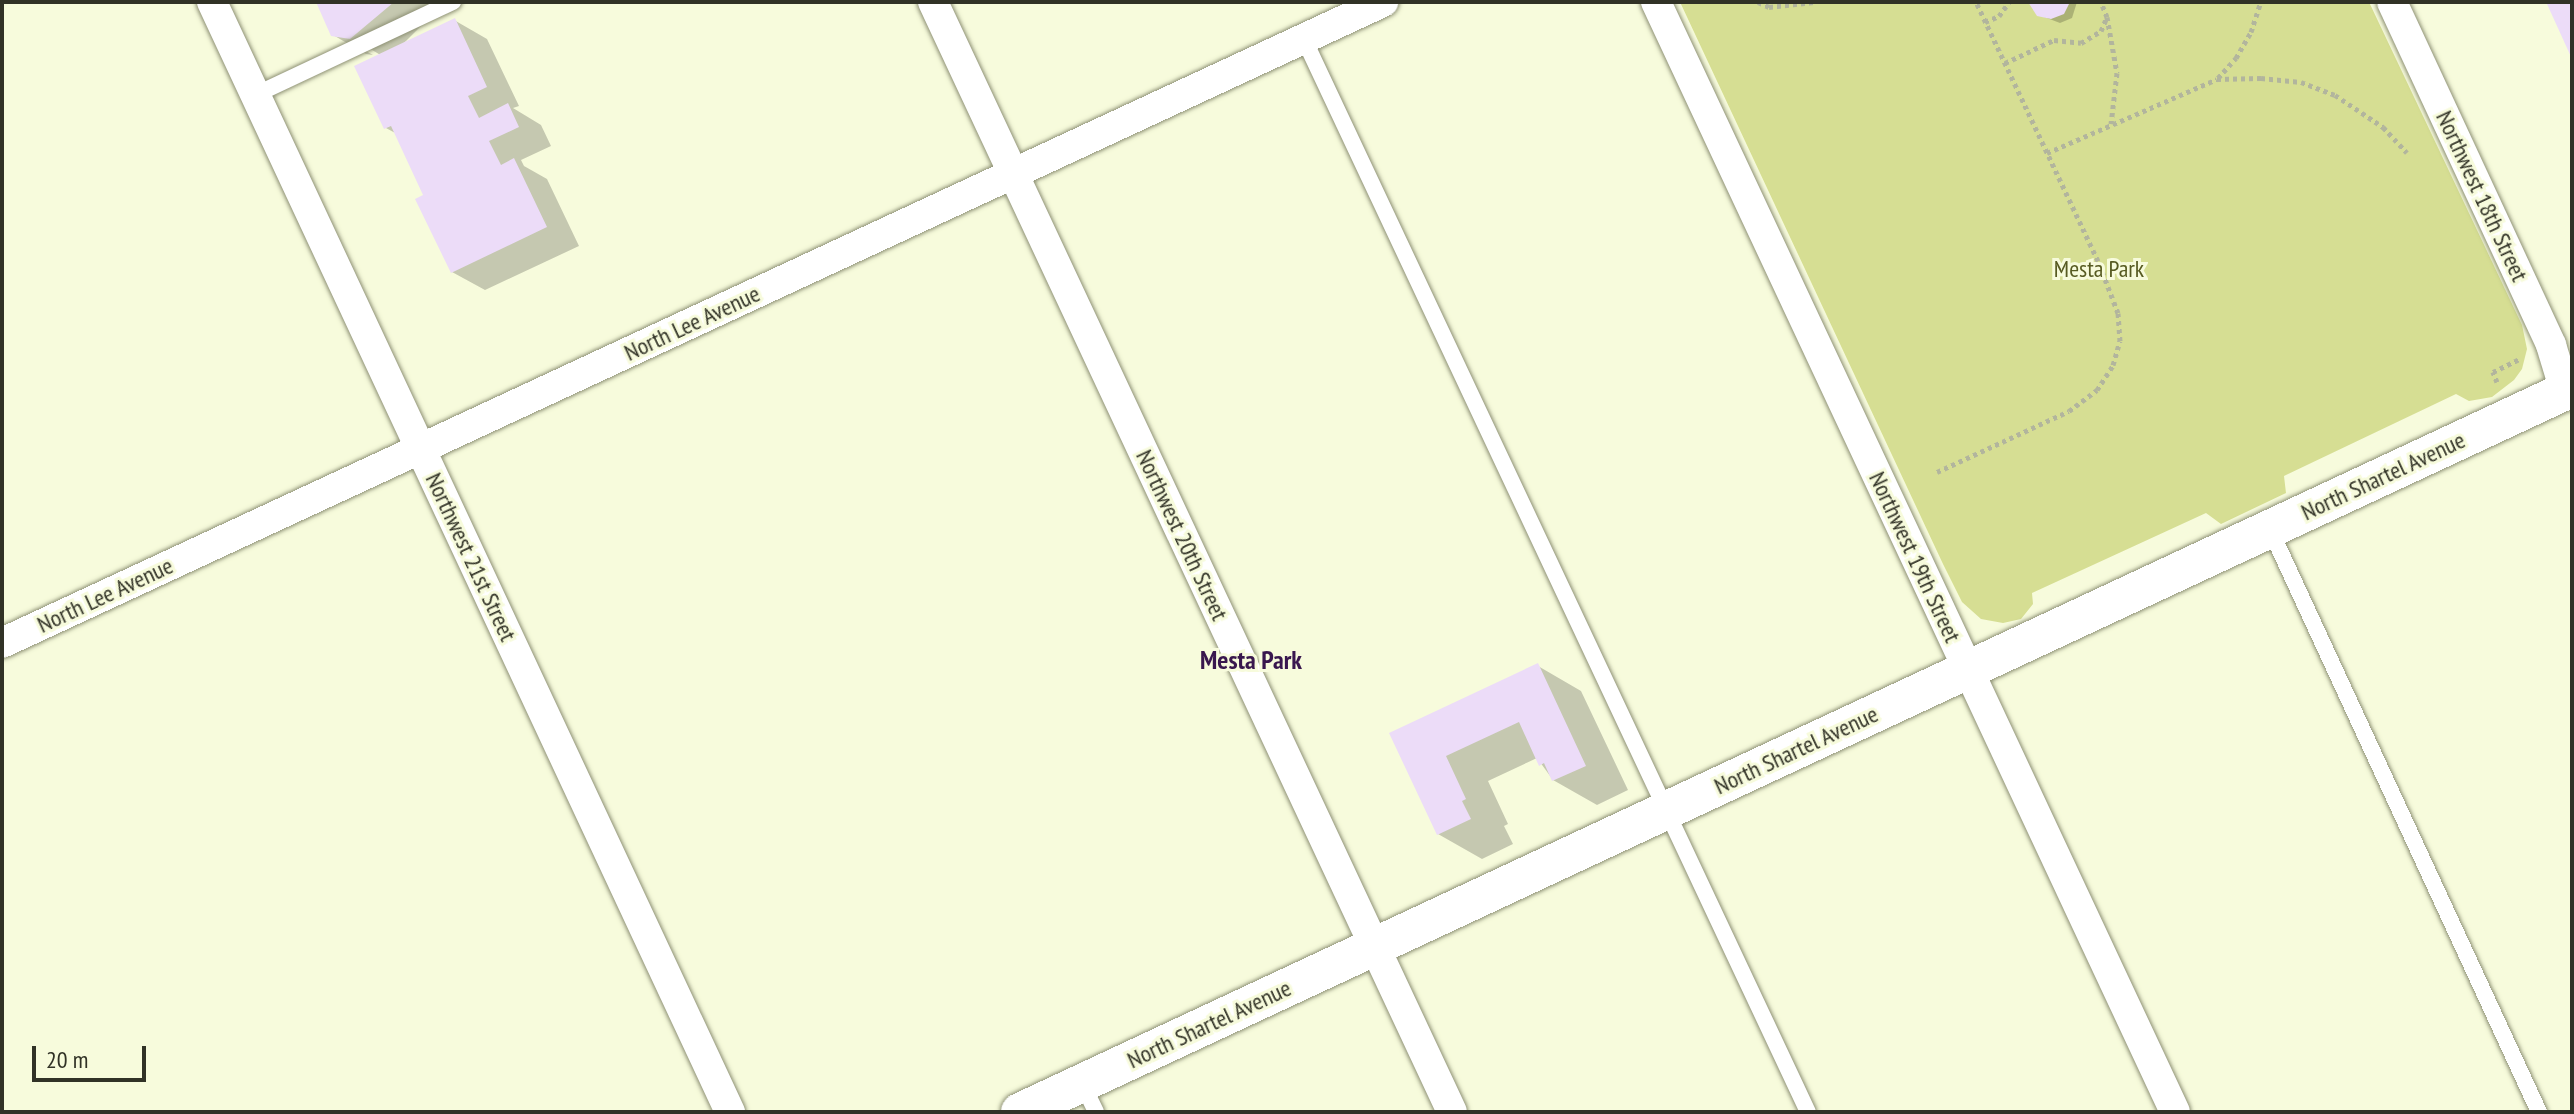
<!DOCTYPE html>
<html>
<head>
<meta charset="utf-8">
<style>
  body { margin:0 }
  #map { position:relative; width:2574px; height:1114px; overflow:hidden; background:#f7fbdc; font-family:"PT Sans Narrow",sans-serif }
  div>[style] { position:absolute }
  [style*='--x'] { left:calc(var(--x)*1px); top:calc(var(--y)*1px); width:calc(var(--w)*1px); rotate:calc(var(--a)*1deg) }
  .green>* { inset:0; background:#d6de93 }
  .shadow>* { inset:0; background:#0003 }
  .building>* { inset:0; background:#ecdcf8 }
  .path>* { height:5px; margin-top:-2.5px; transform-origin:0; background:repeating-linear-gradient(90deg,#b2b59d 0 4px,transparent 0 8px) }
  .roads { filter:drop-shadow(0 0 2px #8e9175) drop-shadow(0 0 2px #8e9175) }
  .service>* { height:16px; margin:-8px; padding:0 8px; transform-origin:8px; border-radius:8px; background:#fff }
  .minor>* { height:30px; margin:-15px; padding:0 15px; transform-origin:15px; border-radius:15px; background:#fff }
  .tertiary>* { height:38px; margin:-19px; padding:0 19px; transform-origin:19px; border-radius:19px; background:#fff }
  span { translate:-50% -50%; white-space:nowrap; text-align:center; line-height:1.15; -webkit-text-stroke:6px #f7fbdc; paint-order:stroke }
  .street-label { font-size:24px; color:#313226 }
  .park-label { font-size:24px; color:#575b22 }
  .neighbourhood-label { font-size:26px; color:#39174e; font-weight:700 }
  .frame { position:absolute; inset:0; border:4px solid #313226; pointer-events:none }
  .scale { position:absolute; left:32px; top:1046px; width:114px; height:36px; box-sizing:border-box; border:4px solid #313226; border-top:0; padding-left:10px; font-size:24px; line-height:28px; white-space:nowrap; color:#313226; -webkit-text-stroke:6px #f7fbdc; paint-order:stroke }
</style>
</head>
<body>
<div id="map">
  <div class="green">
    <div style="clip-path:polygon(1680px 2px,2369px 2px,2522px 325px,2527px 349px,2522px 369px,2514px 380px,2492px 397px,2469px 401px,2456px 394px,2284px 476px,2286px 493px,2221px 524px,2206px 513px,2032px 593px,2033px 604px,2021px 619px,2003px 623px,1981px 619px,1962px 602px,1943px 564px)"></div>
  </div>
  <div class="shadow">
    <div style="clip-path:polygon(318px 2px,440px 2px,436px 11px,404px 43px,454px 20px,487px 39px,519px 106px,513px 108px,541px 125px,551px 146px,521px 160px,524px 166px,547px 179px,579px 246px,485px 290px,452px 272px,426px 196px,397px 134px,386px 128px,387px 59px,359px 42px,359px 47px,373px 55px,366px 54px,333px 35px)"></div>
    <div style="clip-path:polygon(2031px 2px,2077px 2px,2072px 18px,2060px 23px,2039px 15px)"></div>
    <div style="clip-path:polygon(1538px 666px,1581px 691px,1628px 790px,1597px 805px,1553px 780px,1537px 758px,1488px 781px,1508px 824px,1504px 826px,1513px 844px,1482px 859px,1438px 834px,1392px 734px)"></div>
  </div>
  <div class="building">
    <div style="clip-path:polygon(316px 2px,394px 2px,350px 39px,331px 36px)"></div>
    <div style="clip-path:polygon(2028px 2px,2070px 2px,2064px 14px,2051px 19px,2037px 16px)"></div>
    <div style="clip-path:polygon(2551px 2px,2572px 2px,2572px 59px,2547px 4px)"></div>
    <div style="clip-path:polygon(455px 18px,487px 87px,468px 96px,479px 118px,508px 103px,519px 127px,489px 141px,501px 165px,514px 158px,547px 227px,451px 273px,415px 199px,423px 195px,391px 126px,384px 129px,354px 66px)"></div>
    <div style="clip-path:polygon(1538px 663px,1586px 766px,1552px 781px,1544px 763px,1539px 766px,1519px 722px,1446px 756px,1466px 799px,1462px 801px,1471px 819px,1437px 835px,1389px 733px)"></div>
  </div>
  <div class="path">
    <div style="--x:1758;--y:2;--w:12;--a:24"></div>
    <div style="--x:1769;--y:7;--w:45;--a:-6.3"></div>
    <div style="--x:2107;--y:17;--w:57;--a:79.9"></div>
    <div style="--x:2117;--y:73;--w:51;--a:96.7"></div>
    <div style="--x:1985;--y:22;--w:15;--a:-23"></div>
    <div style="--x:1999;--y:16;--w:17;--a:-54"></div>
    <div style="--x:2005;--y:63;--w:54;--a:-25.1"></div>
    <div style="--x:2054;--y:40;--w:27;--a:6"></div>
    <div style="--x:2081;--y:43;--w:23;--a:-31"></div>
    <div style="--x:2101;--y:31;--w:15;--a:-67"></div>
    <div style="--x:2107;--y:17;--w:16;--a:-112"></div>
    <div style="--x:2218;--y:78;--w:27;--a:-48"></div>
    <div style="--x:2236;--y:58;--w:30;--a:-60"></div>
    <div style="--x:2251;--y:32;--w:32;--a:-72"></div>
    <div style="--x:2047;--y:153;--w:185;--a:-23.5"></div>
    <div style="--x:2217;--y:79;--w:44;--a:-1.3"></div>
    <div style="--x:2261;--y:78;--w:40;--a:5.7"></div>
    <div style="--x:2301;--y:82;--w:36;--a:21"></div>
    <div style="--x:2335;--y:95;--w:58;--a:33.7"></div>
    <div style="--x:2383;--y:127;--w:35;--a:47"></div>
    <div style="--x:2497;--y:382;--w:11;--a:-112"></div>
    <div style="--x:2493;--y:372;--w:30;--a:-26"></div>
    <div style="--x:1937;--y:472;--w:145;--a:-24.8"></div>
    <div style="--x:2069;--y:411;--w:35;--a:-37"></div>
    <div style="--x:2097;--y:390;--w:30;--a:-57"></div>
    <div style="--x:2113;--y:365;--w:25;--a:-74"></div>
    <div style="--x:2120;--y:341;--w:28;--a:-94"></div>
    <div style="--x:2118;--y:313;--w:56;--a:-111"></div>
    <div style="--x:2098;--y:261;--w:286;--a:-115.2"></div>
  </div>
  <div class="roads">
    <div class="service">
      <div style="--x:1304;--y:39;--w:1185;--a:64.84"></div>
      <div style="--x:255;--y:95;--w:219;--a:-25.2"></div>
      <div style="--x:2270;--y:529;--w:642;--a:65.23"></div>
      <div style="--x:1082;--y:1083;--w:32;--a:64"></div>
    </div>
    <div class="minor">
      <div style="--x:212;--y:2;--w:1225;--a:64.98"></div>
      <div style="--x:933;--y:2;--w:1225;--a:64.94"></div>
      <div style="--x:1656;--y:2;--w:1225;--a:64.94"></div>
      <div style="--x:2392;--y:2;--w:378;--a:65.1"></div>
      <div style="--x:2551;--y:345;--w:48;--a:73.1"></div>
      <div style="--x:2;--y:643;--w:1523;--a:-24.9"></div>
    </div>
    <div class="tertiary">
      <div style="--x:1020;--y:1112;--w:1713;--a:-25.01"></div>
    </div>
  </div>
  <div class="street-label">
    <span style="left:2482px;top:196px;rotate:65deg">Northwest 18th Street</span>
    <span style="left:692px;top:323px;rotate:-25deg">North Lee Avenue</span>
    <span style="left:2383px;top:476px;rotate:-25deg">North Shartel Avenue</span>
    <span style="left:1182px;top:535px;rotate:65deg">Northwest 20th Street</span>
    <span style="left:471px;top:557px;rotate:65deg">Northwest 21st Street</span>
    <span style="left:1915px;top:557px;rotate:65deg">Northwest 19th Street</span>
    <span style="left:105px;top:595px;rotate:-25deg">North Lee Avenue</span>
    <span style="left:1796px;top:750px;rotate:-25deg">North Shartel Avenue</span>
    <span style="left:1209px;top:1024px;rotate:-25deg">North Shartel Avenue</span>
  </div>
  <div class="park-label">
    <span style="left:2099px;top:269px">Mesta Park</span>
  </div>
  <div class="neighbourhood-label">
    <span style="left:1251px;top:660px">Mesta Park</span>
  </div>
  <div class="frame"></div>
  <div class="scale">20 m</div>
</div>
</body>
</html>
